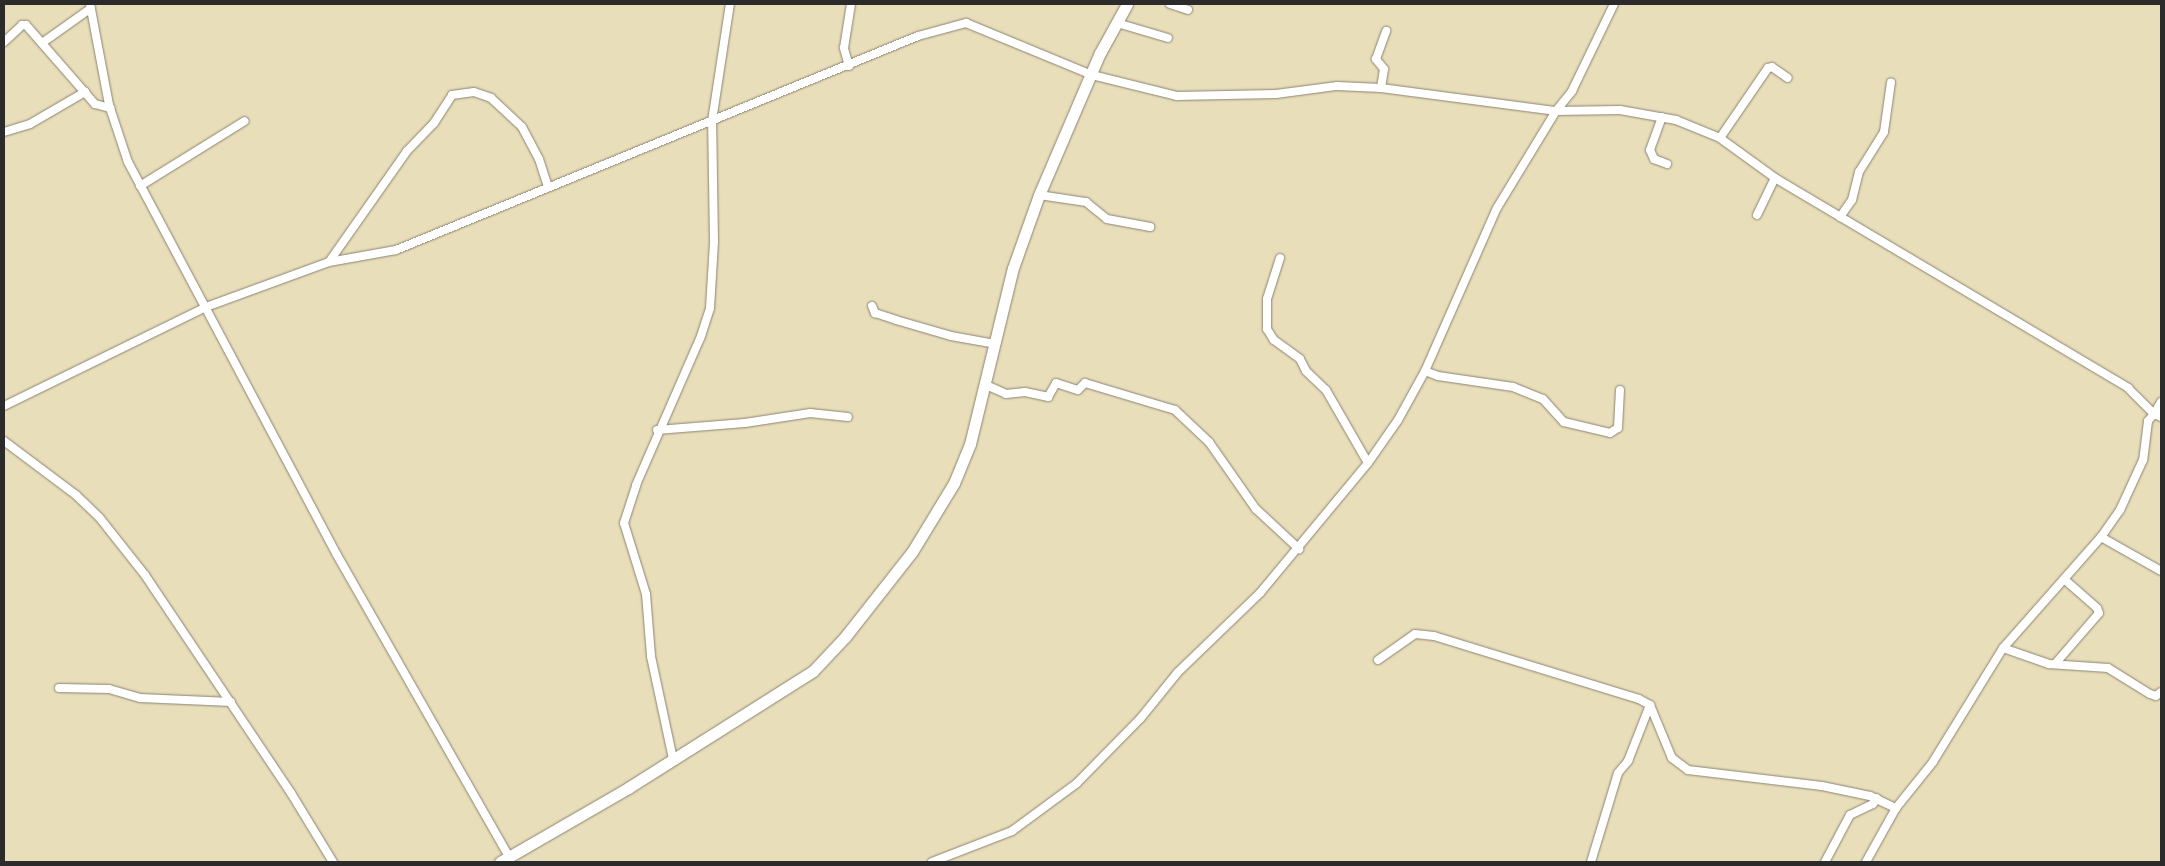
<!DOCTYPE html>
<html>
<head>
<meta charset="utf-8">
<style>
  body { margin:0 }
  #map { position:relative; width:2165px; height:866px; overflow:hidden; background:#e9deba; font-family:"Libre Bodoni",serif }
  div>[style] { position:absolute }
  [style*='--x'] { left:calc(var(--x)*1px); top:calc(var(--y)*1px); width:calc(var(--w)*1px); rotate:calc(var(--a)*1deg) }
  .roads { filter:drop-shadow(0 0 1px #8a8472) drop-shadow(0 0 1px #8a8472) }
  .street>* { height:8px; margin:-4px; padding:0 4px; transform-origin:4px; border-radius:4px; background:#fff }
  .secondary>* { height:11px; margin:-5.5px; padding:0 5.5px; transform-origin:5.5px; border-radius:5.5px; background:#fff }
  span { translate:-50% -50%; white-space:nowrap; text-align:center; line-height:1.15; -webkit-text-stroke:4px #fbf7ec; paint-order:stroke }
  .frame { position:absolute; inset:0; border:5px solid #2b2b2b; pointer-events:none }
</style>
</head>
<body>
<div id="map">
  <div class="roads">
    <div class="street">
      <div style="--x:90;--y:4;--w:103;--a:79.3"></div>
      <div style="--x:109;--y:105;--w:60;--a:71.6"></div>
      <div style="--x:128;--y:162;--w:445;--a:62"></div>
      <div style="--x:337;--y:555;--w:345;--a:60.3"></div>
      <div style="--x:1170;--y:4;--w:19;--a:18"></div>
      <div style="--x:1117;--y:23;--w:53;--a:16.4"></div>
      <div style="--x:4;--y:42;--w:25;--a:-43"></div>
      <div style="--x:22;--y:25;--w:4;--a:0"></div>
      <div style="--x:26;--y:25;--w:105;--a:48.9"></div>
      <div style="--x:95;--y:104;--w:16;--a:15"></div>
      <div style="--x:42;--y:43;--w:60;--a:-35.5"></div>
      <div style="--x:849;--y:66;--w:19;--a:-106"></div>
      <div style="--x:844;--y:48;--w:45;--a:-81"></div>
      <div style="--x:1381;--y:88;--w:19;--a:-81"></div>
      <div style="--x:1384;--y:69;--w:13;--a:-129"></div>
      <div style="--x:1376;--y:59;--w:30;--a:-70"></div>
      <div style="--x:1662;--y:117;--w:35;--a:110"></div>
      <div style="--x:1650;--y:150;--w:10;--a:66"></div>
      <div style="--x:1654;--y:159;--w:14;--a:21"></div>
      <div style="--x:4;--y:132;--w:27;--a:-17"></div>
      <div style="--x:30;--y:124;--w:64;--a:-30.2"></div>
      <div style="--x:1720;--y:138;--w:85;--a:-55.6"></div>
      <div style="--x:1768;--y:68;--w:4;--a:-14"></div>
      <div style="--x:1772;--y:67;--w:19;--a:35"></div>
      <div style="--x:140;--y:186;--w:123;--a:-31.8"></div>
      <div style="--x:1039;--y:195;--w:48;--a:8.5"></div>
      <div style="--x:1086;--y:202;--w:27;--a:39"></div>
      <div style="--x:1107;--y:219;--w:44;--a:10.5"></div>
      <div style="--x:1757;--y:215;--w:41;--a:-64.1"></div>
      <div style="--x:1840;--y:217;--w:21;--a:-55"></div>
      <div style="--x:1852;--y:200;--w:29;--a:-76"></div>
      <div style="--x:1859;--y:172;--w:47;--a:-58"></div>
      <div style="--x:1884;--y:132;--w:50;--a:-82"></div>
      <div style="--x:1280;--y:258;--w:43;--a:107.6"></div>
      <div style="--x:1267;--y:299;--w:30;--a:90"></div>
      <div style="--x:1267;--y:329;--w:13;--a:58"></div>
      <div style="--x:1274;--y:340;--w:32;--a:36"></div>
      <div style="--x:1300;--y:359;--w:13;--a:63"></div>
      <div style="--x:1306;--y:371;--w:28;--a:44"></div>
      <div style="--x:1326;--y:390;--w:84;--a:60.1"></div>
      <div style="--x:329;--y:262;--w:136;--a:-54.9"></div>
      <div style="--x:407;--y:151;--w:39;--a:-46"></div>
      <div style="--x:434;--y:123;--w:33;--a:-57"></div>
      <div style="--x:452;--y:95;--w:22;--a:-8"></div>
      <div style="--x:474;--y:92;--w:18;--a:19"></div>
      <div style="--x:491;--y:98;--w:42;--a:43.1"></div>
      <div style="--x:522;--y:127;--w:36;--a:62"></div>
      <div style="--x:539;--y:159;--w:28;--a:72"></div>
      <div style="--x:872;--y:306;--w:8;--a:67"></div>
      <div style="--x:875;--y:313;--w:22;--a:18"></div>
      <div style="--x:896;--y:320;--w:57;--a:16.2"></div>
      <div style="--x:951;--y:336;--w:46;--a:10.1"></div>
      <div style="--x:1425;--y:371;--w:14;--a:21"></div>
      <div style="--x:1438;--y:376;--w:76;--a:8.3"></div>
      <div style="--x:1513;--y:387;--w:32;--a:22"></div>
      <div style="--x:1543;--y:399;--w:31;--a:48"></div>
      <div style="--x:1564;--y:422;--w:47;--a:13.4"></div>
      <div style="--x:1610;--y:433;--w:9;--a:-32"></div>
      <div style="--x:1618;--y:428;--w:38;--a:-87"></div>
      <div style="--x:986;--y:385;--w:22;--a:24"></div>
      <div style="--x:1006;--y:394;--w:19;--a:-6"></div>
      <div style="--x:1025;--y:392;--w:24;--a:12"></div>
      <div style="--x:1048;--y:397;--w:16;--a:-60"></div>
      <div style="--x:1056;--y:383;--w:23;--a:18"></div>
      <div style="--x:1078;--y:390;--w:10;--a:-45"></div>
      <div style="--x:1085;--y:383;--w:94;--a:16.7"></div>
      <div style="--x:1175;--y:410;--w:47;--a:43.3"></div>
      <div style="--x:1209;--y:442;--w:82;--a:55"></div>
      <div style="--x:1256;--y:509;--w:59;--a:42.9"></div>
      <div style="--x:2161;--y:402;--w:14;--a:120"></div>
      <div style="--x:2154;--y:414;--w:8;--a:23"></div>
      <div style="--x:4;--y:406;--w:225;--a:-26.1"></div>
      <div style="--x:206;--y:307;--w:131;--a:-20.1"></div>
      <div style="--x:329;--y:262;--w:68;--a:-10.2"></div>
      <div style="--x:396;--y:250;--w:564;--a:-22.29"></div>
      <div style="--x:918;--y:36;--w:50;--a:-15.2"></div>
      <div style="--x:966;--y:23;--w:136;--a:22.4"></div>
      <div style="--x:1092;--y:75;--w:88;--a:13.9"></div>
      <div style="--x:1177;--y:96;--w:99;--a:-1.2"></div>
      <div style="--x:1276;--y:94;--w:62;--a:-7.5"></div>
      <div style="--x:1337;--y:86;--w:44;--a:2.6"></div>
      <div style="--x:1381;--y:88;--w:177;--a:7.5"></div>
      <div style="--x:1556;--y:111;--w:64;--a:-0.9"></div>
      <div style="--x:1620;--y:110;--w:57;--a:10.1"></div>
      <div style="--x:1676;--y:120;--w:48;--a:22.2"></div>
      <div style="--x:1720;--y:138;--w:68;--a:36"></div>
      <div style="--x:1775;--y:178;--w:411;--a:30.7"></div>
      <div style="--x:2128;--y:388;--w:37;--a:45"></div>
      <div style="--x:2154;--y:414;--w:9;--a:131"></div>
      <div style="--x:2148;--y:421;--w:39;--a:97"></div>
      <div style="--x:2143;--y:460;--w:55;--a:114.7"></div>
      <div style="--x:2120;--y:510;--w:33;--a:125"></div>
      <div style="--x:2101;--y:537;--w:148;--a:131.4"></div>
      <div style="--x:2003;--y:648;--w:134;--a:121.6"></div>
      <div style="--x:1933;--y:762;--w:59;--a:128.8"></div>
      <div style="--x:1896;--y:808;--w:62;--a:119.1"></div>
      <div style="--x:657;--y:430;--w:88;--a:-4.5"></div>
      <div style="--x:745;--y:423;--w:66;--a:-8.7"></div>
      <div style="--x:810;--y:413;--w:38;--a:6"></div>
      <div style="--x:4;--y:441;--w:90;--a:36.9"></div>
      <div style="--x:76;--y:495;--w:32;--a:44"></div>
      <div style="--x:99;--y:517;--w:74;--a:51.6"></div>
      <div style="--x:145;--y:575;--w:262;--a:56.2"></div>
      <div style="--x:291;--y:793;--w:81;--a:58.7"></div>
      <div style="--x:2101;--y:537;--w:69;--a:29.5"></div>
      <div style="--x:2003;--y:648;--w:49;--a:19.2"></div>
      <div style="--x:2049;--y:664;--w:59;--a:3.9"></div>
      <div style="--x:2108;--y:668;--w:49;--a:31.8"></div>
      <div style="--x:2150;--y:694;--w:6;--a:18"></div>
      <div style="--x:2156;--y:696;--w:6;--a:-39"></div>
      <div style="--x:1378;--y:660;--w:45;--a:-35.1"></div>
      <div style="--x:1415;--y:634;--w:19;--a:6"></div>
      <div style="--x:1434;--y:636;--w:214;--a:17.1"></div>
      <div style="--x:1639;--y:699;--w:13;--a:29"></div>
      <div style="--x:1650;--y:705;--w:57;--a:67.5"></div>
      <div style="--x:1672;--y:758;--w:20;--a:37"></div>
      <div style="--x:1688;--y:770;--w:135;--a:6.8"></div>
      <div style="--x:1822;--y:786;--w:49;--a:11.8"></div>
      <div style="--x:1870;--y:796;--w:29;--a:25"></div>
      <div style="--x:2055;--y:664;--w:67;--a:-49.2"></div>
      <div style="--x:2099;--y:613;--w:5;--a:-112"></div>
      <div style="--x:2097;--y:608;--w:44;--a:-138.7"></div>
      <div style="--x:59;--y:688;--w:50;--a:1.1"></div>
      <div style="--x:109;--y:689;--w:32;--a:16"></div>
      <div style="--x:140;--y:698;--w:91;--a:2.5"></div>
      <div style="--x:673;--y:759;--w:105;--a:-102.1"></div>
      <div style="--x:651;--y:656;--w:62;--a:-94.6"></div>
      <div style="--x:646;--y:594;--w:74;--a:-107.2"></div>
      <div style="--x:624;--y:523;--w:40;--a:-72"></div>
      <div style="--x:636;--y:485;--w:163;--a:-66.4"></div>
      <div style="--x:701;--y:336;--w:29;--a:-72"></div>
      <div style="--x:710;--y:308;--w:66;--a:-86.5"></div>
      <div style="--x:714;--y:242;--w:121;--a:-90.9"></div>
      <div style="--x:712;--y:121;--w:118;--a:-81.3"></div>
      <div style="--x:932;--y:862;--w:86;--a:-21.2"></div>
      <div style="--x:1012;--y:831;--w:81;--a:-36.4"></div>
      <div style="--x:1077;--y:783;--w:90;--a:-45.5"></div>
      <div style="--x:1140;--y:719;--w:60;--a:-51"></div>
      <div style="--x:1178;--y:672;--w:114;--a:-43.9"></div>
      <div style="--x:1260;--y:593;--w:169;--a:-50.3"></div>
      <div style="--x:1368;--y:463;--w:52;--a:-55.1"></div>
      <div style="--x:1398;--y:420;--w:56;--a:-61.1"></div>
      <div style="--x:1425;--y:371;--w:178;--a:-66.2"></div>
      <div style="--x:1497;--y:208;--w:114;--a:-58.7"></div>
      <div style="--x:1556;--y:111;--w:26;--a:-51"></div>
      <div style="--x:1572;--y:91;--w:97;--a:-64.2"></div>
      <div style="--x:1591;--y:862;--w:93;--a:-73.1"></div>
      <div style="--x:1618;--y:773;--w:16;--a:-50"></div>
      <div style="--x:1628;--y:761;--w:60;--a:-68.6"></div>
      <div style="--x:1825;--y:862;--w:53;--a:-62"></div>
      <div style="--x:1850;--y:815;--w:25;--a:-26"></div>
      <div style="--x:1873;--y:804;--w:7;--a:-56"></div>
    </div>
    <div class="secondary">
      <div style="--x:500;--y:862;--w:148;--a:-30"></div>
      <div style="--x:628;--y:788;--w:219;--a:-32.3"></div>
      <div style="--x:813;--y:671;--w:47;--a:-46.7"></div>
      <div style="--x:845;--y:637;--w:108;--a:-51.8"></div>
      <div style="--x:912;--y:552;--w:81;--a:-58.7"></div>
      <div style="--x:954;--y:483;--w:42;--a:-67.7"></div>
      <div style="--x:970;--y:444;--w:181;--a:-76.3"></div>
      <div style="--x:1013;--y:268;--w:77;--a:-70.4"></div>
      <div style="--x:1039;--y:195;--w:155;--a:-66.8"></div>
      <div style="--x:1100;--y:53;--w:56;--a:-61.1"></div>
    </div>
  </div>
  <div class="frame"></div>
</div>
</body>
</html>
